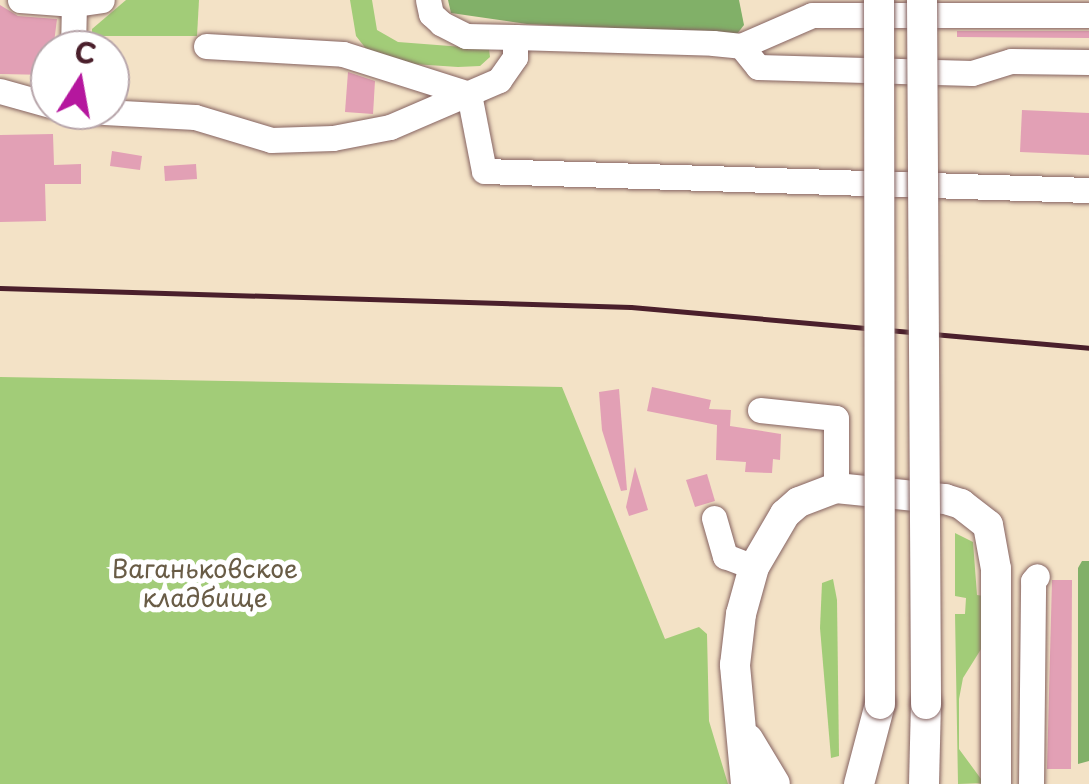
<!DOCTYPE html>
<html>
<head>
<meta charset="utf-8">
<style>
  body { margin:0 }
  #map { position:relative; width:1089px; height:784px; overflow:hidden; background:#f3e2c6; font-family:"Playpen Sans",sans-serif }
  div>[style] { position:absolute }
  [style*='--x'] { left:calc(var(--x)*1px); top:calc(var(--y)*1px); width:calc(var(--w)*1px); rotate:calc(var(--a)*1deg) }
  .green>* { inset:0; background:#a2cc78 }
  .forest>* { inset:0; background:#81b068 }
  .building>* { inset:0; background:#e2a0b5 }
  .roads { filter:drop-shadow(0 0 2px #856361) drop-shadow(0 0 2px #856361) }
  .minor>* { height:25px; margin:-12.5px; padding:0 12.5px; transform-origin:12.5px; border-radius:12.5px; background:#fff }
  .major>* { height:30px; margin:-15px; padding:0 15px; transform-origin:15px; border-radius:15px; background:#fff }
  .rail>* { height:5px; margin:-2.5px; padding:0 2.5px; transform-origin:2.5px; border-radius:2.5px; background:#4a1f2b }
  .bridges { filter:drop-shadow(0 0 2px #856361) drop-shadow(0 0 2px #856361) }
  .major-bridge>* { height:30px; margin:-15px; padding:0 15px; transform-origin:15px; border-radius:15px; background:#fff }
  span { translate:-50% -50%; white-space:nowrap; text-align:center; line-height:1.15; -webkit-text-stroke:10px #fff; paint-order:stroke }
  .park-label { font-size:25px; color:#695c46 }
  .north { position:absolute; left:30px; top:30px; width:100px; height:100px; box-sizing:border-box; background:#fff; border:2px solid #b7a5aa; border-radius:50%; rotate:11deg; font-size:28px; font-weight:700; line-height:40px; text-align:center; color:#4a1f2b }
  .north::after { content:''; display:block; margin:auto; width:35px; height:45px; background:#b5179e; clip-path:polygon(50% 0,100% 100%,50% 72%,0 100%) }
</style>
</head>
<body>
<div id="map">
  <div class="green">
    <div style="clip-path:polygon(126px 0,199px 0,197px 36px,92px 36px,92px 29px)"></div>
    <div style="clip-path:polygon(350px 0,372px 0,377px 30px,398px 42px,489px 49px,490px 57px,480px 66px,458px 67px,398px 63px,367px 50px,356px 36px)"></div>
    <div style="clip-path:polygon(0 377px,562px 387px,665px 639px,699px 627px,707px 634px,709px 721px,728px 784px,0 784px)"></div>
    <div style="clip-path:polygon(955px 533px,973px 542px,977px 595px,984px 596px,983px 646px,963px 678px,959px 699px,959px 749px,984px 783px,958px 784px,955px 614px,965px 614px,966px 598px,955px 596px)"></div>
    <div style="clip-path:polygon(833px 579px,837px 600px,839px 756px,831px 758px,820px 628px,822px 583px)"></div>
  </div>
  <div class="forest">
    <div style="clip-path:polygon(448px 0,739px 0,744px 25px,737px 34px,527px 24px,451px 13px)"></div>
    <div style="clip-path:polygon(1082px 561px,1089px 561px,1089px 761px,1078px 764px,1078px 568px)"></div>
  </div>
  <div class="building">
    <div style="clip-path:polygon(0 5px,18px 16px,57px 19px,50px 75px,0 74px)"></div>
    <div style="clip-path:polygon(957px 31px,1089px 31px,1089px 38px,957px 37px)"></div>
    <div style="clip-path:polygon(348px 72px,375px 81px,373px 114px,345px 112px)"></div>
    <div style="clip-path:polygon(1022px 110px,1089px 113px,1089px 155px,1020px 152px)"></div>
    <div style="clip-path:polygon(53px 134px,54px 165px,81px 164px,81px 184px,45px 184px,46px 221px,0 222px,0 135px)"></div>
    <div style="clip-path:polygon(112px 151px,142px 156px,140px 170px,110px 166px)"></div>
    <div style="clip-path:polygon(196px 164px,197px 179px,165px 181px,164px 166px)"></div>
    <div style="clip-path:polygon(652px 387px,711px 400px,709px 409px,731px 410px,730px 426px,781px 434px,780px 460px,773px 459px,772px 473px,745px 472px,746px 462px,716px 460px,717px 425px,647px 411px)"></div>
    <div style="clip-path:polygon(619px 389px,627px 490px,621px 491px,602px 430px,599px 392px)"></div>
    <div style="clip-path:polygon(635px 467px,648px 510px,629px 516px,626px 507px)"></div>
    <div style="clip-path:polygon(707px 474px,715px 501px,695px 507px,686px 480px)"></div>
    <div style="clip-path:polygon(1052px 580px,1072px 580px,1071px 769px,1047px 769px)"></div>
  </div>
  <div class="roads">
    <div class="minor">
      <div style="--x:20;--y:0;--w:54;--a:4.2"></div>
      <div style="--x:74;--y:4;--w:28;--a:-8"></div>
      <div style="--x:515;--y:37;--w:198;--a:1.7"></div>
      <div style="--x:713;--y:43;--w:28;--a:6"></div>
      <div style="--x:741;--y:46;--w:27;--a:51"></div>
      <div style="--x:758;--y:67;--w:214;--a:1.6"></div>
      <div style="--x:972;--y:73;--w:41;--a:-17.1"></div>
      <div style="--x:1011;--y:61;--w:78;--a:0.7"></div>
      <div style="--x:206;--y:46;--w:137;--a:3.3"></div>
      <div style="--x:343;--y:54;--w:132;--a:17.6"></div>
      <div style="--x:469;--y:94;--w:78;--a:79"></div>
      <div style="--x:484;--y:171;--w:605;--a:1.8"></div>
      <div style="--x:741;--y:46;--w:77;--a:-23.6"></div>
      <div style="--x:812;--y:15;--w:277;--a:0"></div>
      <div style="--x:73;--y:50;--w:46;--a:-88.8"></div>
      <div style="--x:0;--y:91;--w:52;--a:15.6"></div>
      <div style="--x:68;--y:110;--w:127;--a:3.2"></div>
      <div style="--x:195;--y:117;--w:79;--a:16.8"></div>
      <div style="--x:271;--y:140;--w:62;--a:-1.8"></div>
      <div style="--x:333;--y:138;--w:58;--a:-10.9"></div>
      <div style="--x:390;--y:127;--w:119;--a:-23.3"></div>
      <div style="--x:499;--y:80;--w:28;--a:-55"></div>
      <div style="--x:515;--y:57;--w:20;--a:-90"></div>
      <div style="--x:515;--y:37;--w:49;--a:-178.8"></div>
      <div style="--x:466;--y:36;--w:28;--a:-153"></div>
      <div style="--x:441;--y:23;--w:13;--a:-138"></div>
      <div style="--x:431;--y:14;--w:14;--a:-102"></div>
      <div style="--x:760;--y:410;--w:76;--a:6"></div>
      <div style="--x:836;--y:418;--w:70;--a:90"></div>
      <div style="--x:714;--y:518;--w:40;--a:74"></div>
      <div style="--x:725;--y:556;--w:31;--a:21"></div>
      <div style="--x:1031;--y:784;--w:203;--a:-89.4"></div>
      <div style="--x:1033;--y:581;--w:6;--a:-51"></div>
    </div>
    <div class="major">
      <div style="--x:748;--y:739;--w:52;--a:59"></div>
      <div style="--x:746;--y:784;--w:120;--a:-95.3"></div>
      <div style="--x:735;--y:665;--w:51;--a:-83.3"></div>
      <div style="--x:741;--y:614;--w:49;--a:-74.5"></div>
      <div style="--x:754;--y:567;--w:61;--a:-59.7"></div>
      <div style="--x:785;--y:514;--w:18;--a:-41"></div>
      <div style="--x:799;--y:502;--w:40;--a:-21"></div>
      <div style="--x:836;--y:488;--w:110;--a:5.8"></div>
      <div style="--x:945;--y:499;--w:17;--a:17"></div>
      <div style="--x:961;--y:504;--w:34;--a:38"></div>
      <div style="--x:988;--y:525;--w:45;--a:79.7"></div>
      <div style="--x:996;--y:569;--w:215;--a:90"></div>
      <div style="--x:859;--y:784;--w:83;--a:-75.3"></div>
      <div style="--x:924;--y:784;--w:80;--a:-88.6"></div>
    </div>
  </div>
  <div class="rail">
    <div style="--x:0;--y:288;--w:631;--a:1.72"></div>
    <div style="--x:631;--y:307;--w:460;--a:5.1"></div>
  </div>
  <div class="bridges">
    <div class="major-bridge">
      <div style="--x:879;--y:0;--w:704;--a:89.92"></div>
      <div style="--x:922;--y:0;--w:704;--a:89.67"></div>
    </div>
  </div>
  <div class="park-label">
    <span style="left:205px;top:583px">Ваганьковское<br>кладбище</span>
  </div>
  <div class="north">С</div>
</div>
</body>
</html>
